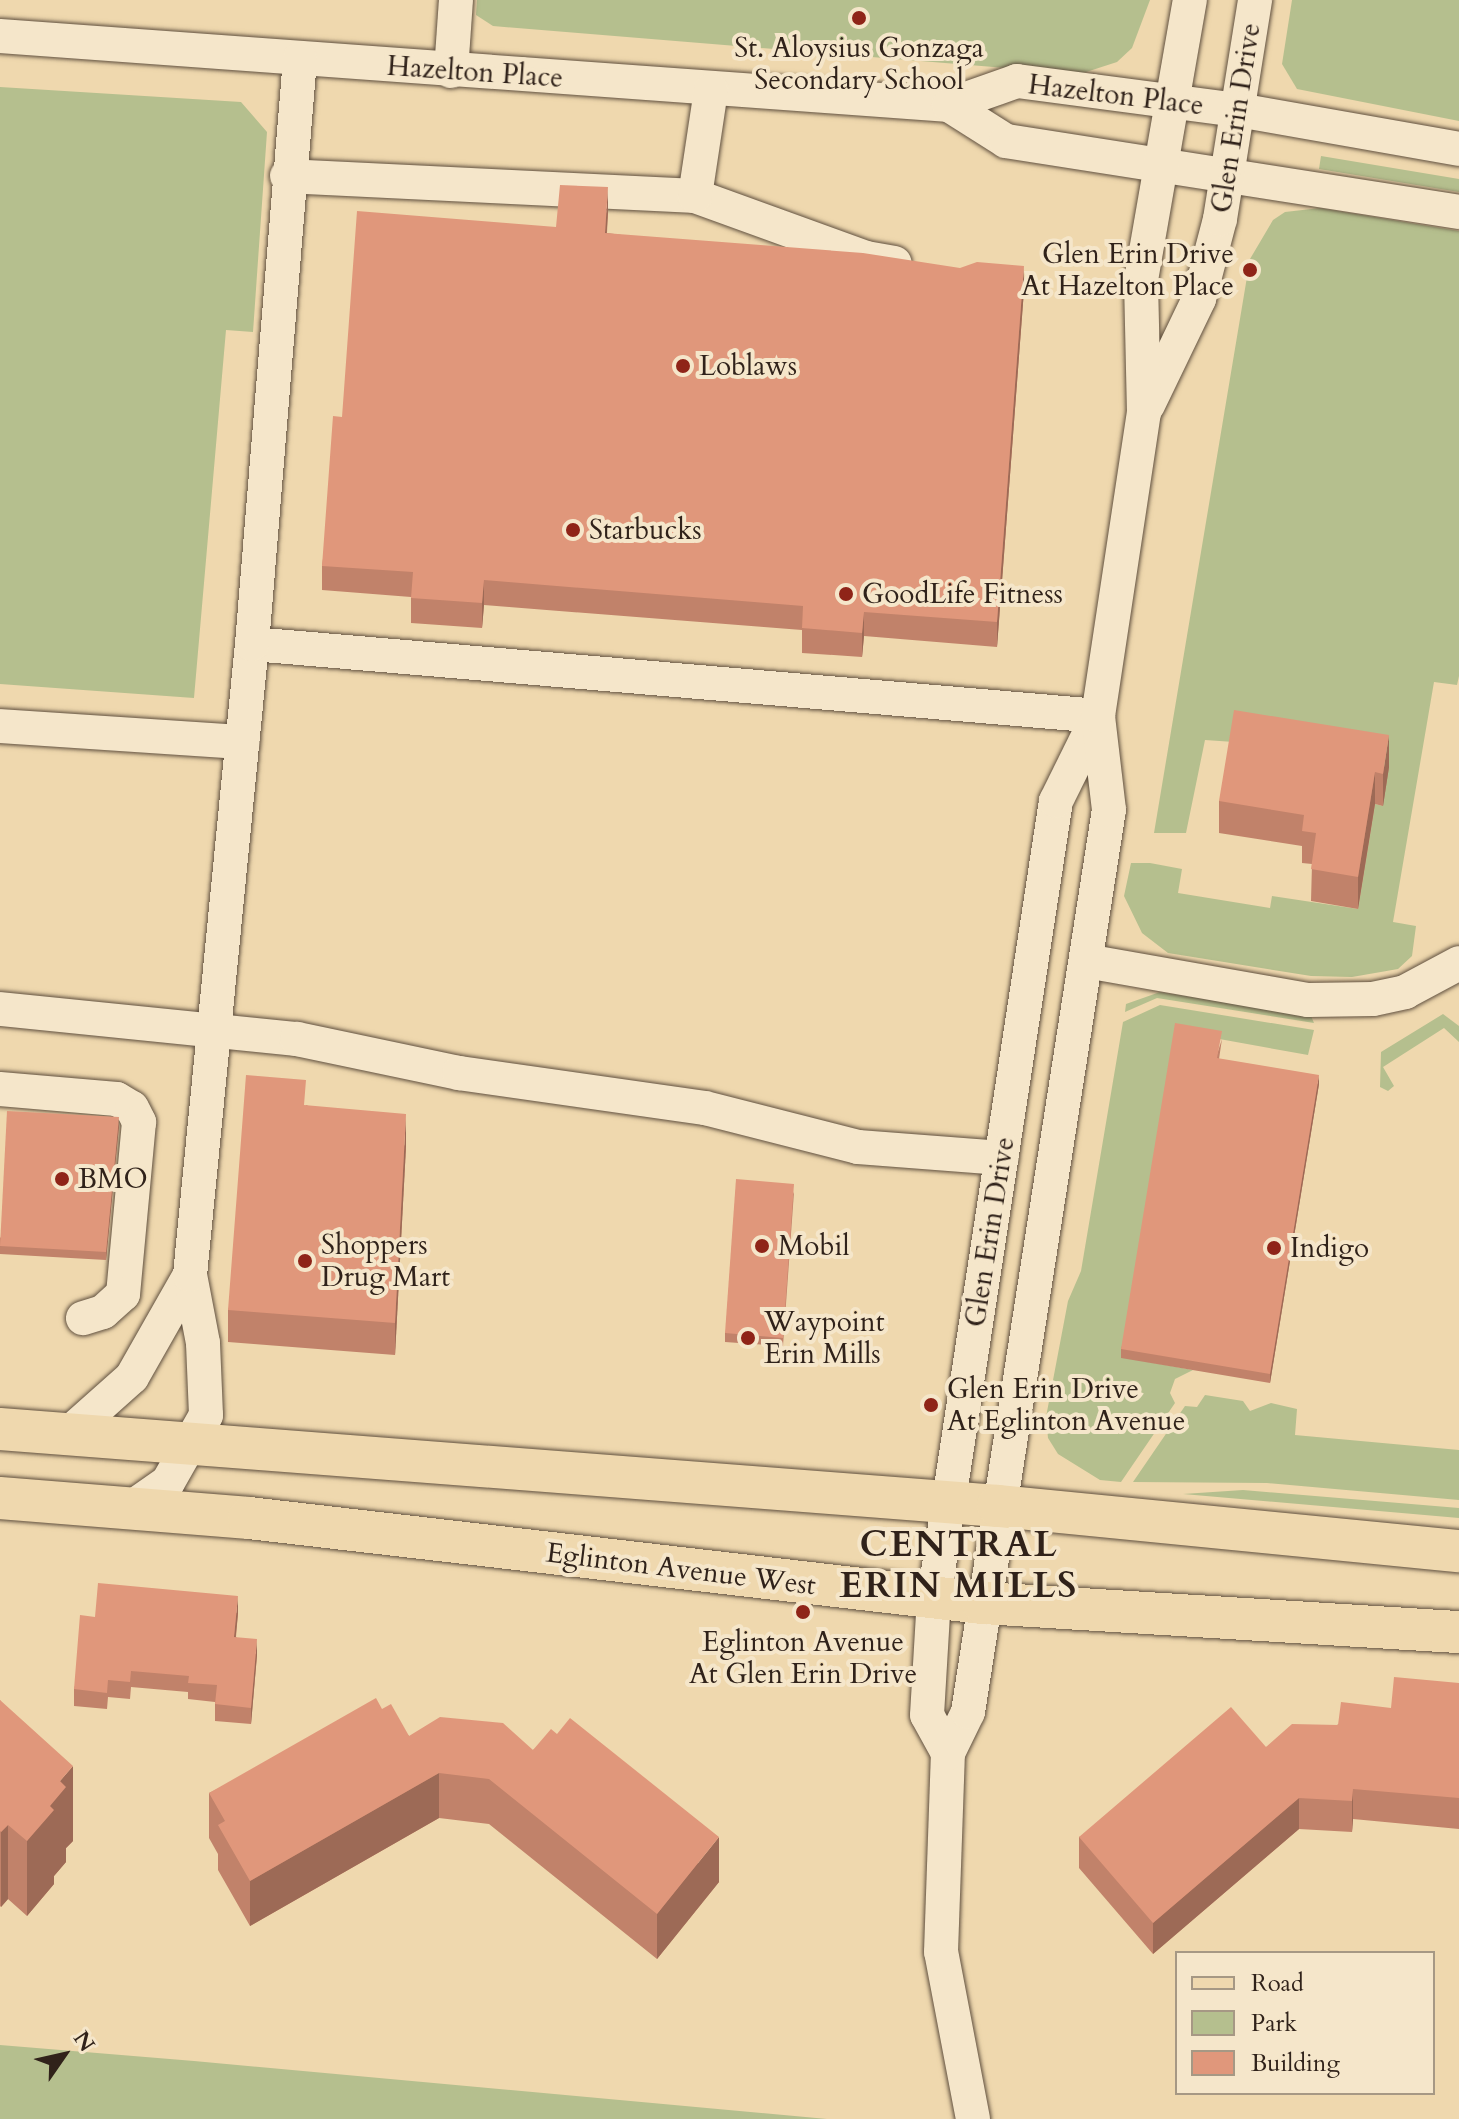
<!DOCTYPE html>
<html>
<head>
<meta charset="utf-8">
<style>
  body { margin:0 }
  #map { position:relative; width:1459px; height:2119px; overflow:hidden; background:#efd8ae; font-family:Cardo,serif }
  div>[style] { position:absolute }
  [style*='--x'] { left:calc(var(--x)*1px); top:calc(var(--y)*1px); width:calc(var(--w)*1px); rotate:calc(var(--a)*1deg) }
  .green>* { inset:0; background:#b5bf8e }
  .roads { filter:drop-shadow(0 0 2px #60503f) drop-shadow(0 0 2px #60503f) }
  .minor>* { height:34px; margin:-17px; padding:0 17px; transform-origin:17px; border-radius:17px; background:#f5e6ca }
  .major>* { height:42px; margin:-21px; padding:0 21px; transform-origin:21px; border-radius:21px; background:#efd8ae }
  .wall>* { inset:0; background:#c1826a }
  .shaded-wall>* { inset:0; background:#9d6a56 }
  .building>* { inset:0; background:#e0977b }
  .dots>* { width:22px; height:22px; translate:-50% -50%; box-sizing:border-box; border:4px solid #f5e6ca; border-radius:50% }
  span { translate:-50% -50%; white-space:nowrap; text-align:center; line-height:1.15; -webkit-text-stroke:8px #f5e6ca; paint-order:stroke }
  .poi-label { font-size:28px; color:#30221a }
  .right { translate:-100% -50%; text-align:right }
  .left { translate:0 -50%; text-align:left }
  .street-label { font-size:28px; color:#30221a }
  .district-label { font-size:36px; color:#30221a; font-weight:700; letter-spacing:2px }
  .legend { position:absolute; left:1175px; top:1951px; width:260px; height:144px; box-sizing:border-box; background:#f5e6ca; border:2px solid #a69884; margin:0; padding:10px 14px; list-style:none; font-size:24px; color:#30221a }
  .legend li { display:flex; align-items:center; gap:16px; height:40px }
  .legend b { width:40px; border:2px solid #a69884 }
  .north { position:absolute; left:24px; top:2015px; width:80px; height:80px; -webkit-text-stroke:6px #f5e6ca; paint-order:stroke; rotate:56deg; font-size:22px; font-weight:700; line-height:32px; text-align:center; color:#30221a }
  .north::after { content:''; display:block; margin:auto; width:28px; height:36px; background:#30221a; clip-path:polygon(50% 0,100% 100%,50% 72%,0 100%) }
</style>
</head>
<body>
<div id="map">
  <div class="green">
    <div style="clip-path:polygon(477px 0,1150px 0,1132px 48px,1117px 62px,1080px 74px,493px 26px,476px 15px)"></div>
    <div style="clip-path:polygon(1292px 0,1459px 0,1459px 121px,1297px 89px,1282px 64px)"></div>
    <div style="clip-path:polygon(0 87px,241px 102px,267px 132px,253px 332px,226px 330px,194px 698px,0 684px)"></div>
    <div style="clip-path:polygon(1321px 156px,1459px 179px,1459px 192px,1319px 169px)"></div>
    <div style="clip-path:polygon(1320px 208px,1459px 231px,1459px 676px,1457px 685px,1434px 682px,1393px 922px,1416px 926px,1412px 956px,1398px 969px,1352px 977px,1311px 976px,1168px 953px,1142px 933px,1124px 896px,1131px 863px,1150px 863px,1182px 869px,1178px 893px,1270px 908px,1272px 896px,1358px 909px,1375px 804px,1383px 806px,1234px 742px,1205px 740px,1186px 833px,1154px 833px,1250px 259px,1273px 220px,1285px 212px)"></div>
    <div style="clip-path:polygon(1160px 992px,1311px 1016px,1314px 1023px,1157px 998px,1125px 1012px,1126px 1004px)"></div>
    <div style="clip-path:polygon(1160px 1005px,1314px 1030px,1308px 1055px,1175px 1031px,1121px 1357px,1193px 1370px,1175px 1379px,1170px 1393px,1175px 1403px,1121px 1482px,1100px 1480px,1058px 1454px,1048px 1438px,1046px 1417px,1068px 1301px,1081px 1271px,1123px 1022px)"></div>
    <div style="clip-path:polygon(1443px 1014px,1459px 1026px,1459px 1042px,1444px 1028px,1383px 1067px,1394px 1086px,1388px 1091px,1380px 1087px,1381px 1052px)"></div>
    <div style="clip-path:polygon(1205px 1395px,1243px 1401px,1250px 1411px,1271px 1403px,1297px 1409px,1295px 1435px,1459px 1450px,1459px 1500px,1267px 1483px,1133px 1482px,1185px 1406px,1197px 1407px)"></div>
    <div style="clip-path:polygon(1243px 1490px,1459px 1508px,1459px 1518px,1183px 1494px)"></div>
    <div style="clip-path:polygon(0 2045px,194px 2061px,827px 2119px,0 2119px)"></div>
  </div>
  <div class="roads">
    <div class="minor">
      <div style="--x:0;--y:36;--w:952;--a:4.16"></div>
      <div style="--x:949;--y:105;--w:72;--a:-19.4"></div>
      <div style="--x:1017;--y:81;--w:223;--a:7.5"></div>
      <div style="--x:1238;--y:110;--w:224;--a:10"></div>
      <div style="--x:451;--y:71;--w:71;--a:-86"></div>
      <div style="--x:949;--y:105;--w:67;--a:32.3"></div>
      <div style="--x:1006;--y:141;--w:459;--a:8.9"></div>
      <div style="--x:287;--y:176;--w:408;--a:2.8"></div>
      <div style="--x:695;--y:196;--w:182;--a:19.9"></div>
      <div style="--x:866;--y:258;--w:29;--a:10"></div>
      <div style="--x:695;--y:196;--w:107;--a:-81.4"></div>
      <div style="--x:1148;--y:405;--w:118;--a:-64.3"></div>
      <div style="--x:1199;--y:299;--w:83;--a:-75.3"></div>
      <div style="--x:1220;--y:219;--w:222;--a:-80.9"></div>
      <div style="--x:252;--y:644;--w:849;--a:4.86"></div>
      <div style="--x:0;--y:726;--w:243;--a:3.8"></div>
      <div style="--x:1086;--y:961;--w:225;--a:10"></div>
      <div style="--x:1308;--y:1000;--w:65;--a:-0.9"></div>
      <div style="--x:1373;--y:999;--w:33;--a:-12"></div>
      <div style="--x:1405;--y:992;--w:61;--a:-28.2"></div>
      <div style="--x:0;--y:1009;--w:299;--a:5.8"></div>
      <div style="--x:297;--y:1039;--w:166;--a:11.9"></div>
      <div style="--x:459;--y:1073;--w:248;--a:8.1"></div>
      <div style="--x:705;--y:1108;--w:158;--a:14.3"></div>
      <div style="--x:858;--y:1147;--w:144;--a:4.4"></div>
      <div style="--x:0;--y:1089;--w:117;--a:4.9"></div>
      <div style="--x:117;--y:1099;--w:17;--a:31"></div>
      <div style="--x:132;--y:1108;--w:16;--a:63"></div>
      <div style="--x:139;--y:1122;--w:173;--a:95.3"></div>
      <div style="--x:123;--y:1294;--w:27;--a:138"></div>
      <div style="--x:103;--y:1312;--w:21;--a:163"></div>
      <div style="--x:67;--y:1435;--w:87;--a:-41.7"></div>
      <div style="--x:132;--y:1377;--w:117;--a:-60.4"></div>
      <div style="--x:131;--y:1508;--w:45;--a:-35.1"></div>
      <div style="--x:168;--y:1482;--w:77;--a:-60.4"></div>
      <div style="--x:206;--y:1415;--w:72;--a:-92.4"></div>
      <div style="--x:203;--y:1343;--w:69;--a:-100.8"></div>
      <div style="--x:190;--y:1275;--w:634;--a:-84.39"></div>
      <div style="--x:252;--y:644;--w:587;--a:-85.31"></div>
      <div style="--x:948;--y:1753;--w:43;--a:-118.9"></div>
      <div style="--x:927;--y:1715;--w:117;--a:-86.6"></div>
      <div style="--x:934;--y:1598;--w:806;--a:-81.3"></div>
      <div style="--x:1056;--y:801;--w:95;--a:-63.7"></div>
      <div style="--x:973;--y:2119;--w:170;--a:-100.8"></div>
      <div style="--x:941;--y:1952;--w:199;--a:-88"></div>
      <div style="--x:948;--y:1753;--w:46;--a:-64"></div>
      <div style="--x:968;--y:1712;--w:913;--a:-81.12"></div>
      <div style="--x:1109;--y:810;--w:95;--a:-96.7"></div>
      <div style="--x:1098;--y:716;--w:306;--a:-81.4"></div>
      <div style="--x:1144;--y:413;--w:133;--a:-91.3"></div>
      <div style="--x:1141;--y:280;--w:284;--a:-80.1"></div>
    </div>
    <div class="major">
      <div style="--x:0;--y:1429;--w:1001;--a:4.41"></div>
      <div style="--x:998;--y:1506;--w:463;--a:5.6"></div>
      <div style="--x:0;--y:1498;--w:250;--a:4.6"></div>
      <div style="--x:249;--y:1518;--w:739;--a:6.61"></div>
      <div style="--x:983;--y:1603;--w:477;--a:3.5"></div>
    </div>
  </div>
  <div class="wall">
    <div style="clip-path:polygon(608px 212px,607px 233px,1024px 290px,997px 647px,864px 636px,862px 657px,802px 653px,802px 630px,484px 605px,482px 628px,411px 623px,411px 597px,322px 590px,322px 566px,342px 417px,556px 227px)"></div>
    <div style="clip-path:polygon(1389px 767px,1383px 806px,1375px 804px,1358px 909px,1311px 901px,1312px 864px,1302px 863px,1302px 846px,1219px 833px,1219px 801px)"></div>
    <div style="clip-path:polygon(1222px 1039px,1219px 1059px,1319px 1084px,1270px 1383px,1121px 1358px,1121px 1349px)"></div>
    <div style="clip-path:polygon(306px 1105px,406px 1146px,395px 1355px,228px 1342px,228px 1310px)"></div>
    <div style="clip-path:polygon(119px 1126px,106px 1260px,0 1254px,0 1238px)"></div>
    <div style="clip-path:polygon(794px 1192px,783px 1346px,725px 1342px,725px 1333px)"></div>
    <div style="clip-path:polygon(238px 1613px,236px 1637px,257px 1655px,251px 1724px,215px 1721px,215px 1702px,188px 1699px,188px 1692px,131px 1687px,130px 1699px,108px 1697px,107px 1709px,74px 1706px,74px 1689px,95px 1617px)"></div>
    <div style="clip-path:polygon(1459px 1683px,1459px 1829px,1353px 1819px,1352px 1832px,1299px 1829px,1153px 1954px,1079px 1868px,1079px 1837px,1266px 1747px,1391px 1708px)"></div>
    <div style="clip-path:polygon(0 1700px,73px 1841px,66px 1848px,66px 1862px,54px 1876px,54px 1884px,27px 1916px,8px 1899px,1px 1907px,0 1906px)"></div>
    <div style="clip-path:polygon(382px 1709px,409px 1736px,533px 1750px,557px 1734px,719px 1882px,657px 1959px,489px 1824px,439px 1818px,250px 1926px,218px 1870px,218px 1854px,209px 1838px,209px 1793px)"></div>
  </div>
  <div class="shaded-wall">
    <div style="clip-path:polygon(608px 187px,608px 212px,605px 257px,605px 233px)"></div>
    <div style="clip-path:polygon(1024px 266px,1024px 290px,997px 647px,997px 622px)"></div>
    <div style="clip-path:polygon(484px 580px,484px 605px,482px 628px,482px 603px)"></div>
    <div style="clip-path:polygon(864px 612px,864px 636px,862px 657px,862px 633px)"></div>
    <div style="clip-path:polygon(1389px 735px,1389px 767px,1383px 806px,1383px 774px)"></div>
    <div style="clip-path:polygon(1375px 772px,1375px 804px,1358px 909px,1358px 877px)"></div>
    <div style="clip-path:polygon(1319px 1075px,1319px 1084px,1270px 1383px,1270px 1374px)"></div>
    <div style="clip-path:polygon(406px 1114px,406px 1146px,395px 1355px,395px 1323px)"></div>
    <div style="clip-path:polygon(119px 1117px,119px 1126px,106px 1260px,106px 1252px)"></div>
    <div style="clip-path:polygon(238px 1596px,238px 1613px,234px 1653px,234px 1637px)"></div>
    <div style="clip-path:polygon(257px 1639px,257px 1655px,251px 1724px,251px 1708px)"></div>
    <div style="clip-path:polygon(73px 1766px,73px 1841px,66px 1848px,66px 1862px,54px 1876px,54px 1884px,27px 1916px,27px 1841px,50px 1806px,60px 1781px)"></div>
    <div style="clip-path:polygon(439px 1773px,439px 1818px,250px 1926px,250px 1881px)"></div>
    <div style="clip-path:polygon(1353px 1789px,1353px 1819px,1352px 1832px,1352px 1801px)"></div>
    <div style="clip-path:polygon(1299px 1798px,1299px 1829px,1153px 1954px,1153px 1923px)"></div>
    <div style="clip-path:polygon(8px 1825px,8px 1899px,1px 1907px,1px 1832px)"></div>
    <div style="clip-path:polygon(719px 1837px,719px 1882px,657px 1959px,657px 1914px)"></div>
  </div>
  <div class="building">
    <div style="clip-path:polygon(560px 185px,608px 187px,605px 233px,863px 253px,960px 268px,977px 262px,1024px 266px,997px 622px,864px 612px,862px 633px,802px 628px,803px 606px,484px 580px,482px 603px,411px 598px,413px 572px,322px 566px,333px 416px,342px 417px,357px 211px,556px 227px)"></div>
    <div style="clip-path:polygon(1234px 710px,1389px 735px,1383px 774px,1375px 772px,1358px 877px,1311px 869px,1316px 833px,1302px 831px,1304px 815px,1219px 801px)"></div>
    <div style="clip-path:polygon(1175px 1023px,1222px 1031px,1217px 1058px,1319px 1075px,1270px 1374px,1121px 1349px)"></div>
    <div style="clip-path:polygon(246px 1075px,306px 1080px,304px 1105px,406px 1114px,395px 1323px,228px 1310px)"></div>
    <div style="clip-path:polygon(7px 1111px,119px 1117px,106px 1252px,0 1246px)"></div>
    <div style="clip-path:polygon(736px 1179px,794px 1184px,783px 1338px,725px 1333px)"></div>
    <div style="clip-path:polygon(98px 1583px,238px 1596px,234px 1637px,257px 1639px,251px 1708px,215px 1704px,217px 1685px,188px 1683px,189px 1676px,131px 1671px,130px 1682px,108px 1680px,107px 1693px,74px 1689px,80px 1615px,95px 1617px)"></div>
    <div style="clip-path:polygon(1394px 1677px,1459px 1683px,1459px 1798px,1353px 1789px,1352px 1801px,1299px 1798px,1153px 1923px,1079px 1837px,1231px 1707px,1266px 1747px,1292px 1724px,1338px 1725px,1341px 1702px,1391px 1708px)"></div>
    <div style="clip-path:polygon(376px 1698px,382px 1709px,391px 1704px,409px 1736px,440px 1717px,503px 1723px,533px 1750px,551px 1729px,557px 1734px,570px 1718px,719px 1837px,657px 1914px,489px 1779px,439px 1773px,250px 1881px,218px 1825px,225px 1821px,209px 1793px)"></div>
    <div style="clip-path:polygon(0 1700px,73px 1766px,60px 1781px,66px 1787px,50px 1806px,54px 1810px,27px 1841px,8px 1825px,1px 1832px,0 1831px)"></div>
  </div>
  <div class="dots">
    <div style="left:859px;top:18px;background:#8f2418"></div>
    <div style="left:1250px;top:270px;background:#8f2418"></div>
    <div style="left:683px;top:366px;background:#8f2418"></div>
    <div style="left:573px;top:530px;background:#8f2418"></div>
    <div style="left:846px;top:594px;background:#8f2418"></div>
    <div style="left:62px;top:1179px;background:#8f2418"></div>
    <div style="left:762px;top:1246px;background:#8f2418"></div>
    <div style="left:1274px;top:1248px;background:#8f2418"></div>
    <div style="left:305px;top:1261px;background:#8f2418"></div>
    <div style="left:748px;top:1338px;background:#8f2418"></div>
    <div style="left:931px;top:1405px;background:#8f2418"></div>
    <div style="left:803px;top:1612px;background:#8f2418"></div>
  </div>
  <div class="poi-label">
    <span style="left:859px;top:64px">St. Aloysius Gonzaga<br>Secondary School</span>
    <span class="right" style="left:1234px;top:270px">Glen Erin Drive<br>At Hazelton Place</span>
    <span class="left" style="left:699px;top:366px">Loblaws</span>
    <span class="left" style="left:589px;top:530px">Starbucks</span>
    <span class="left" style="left:862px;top:594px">GoodLife Fitness</span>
    <span class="left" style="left:78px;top:1179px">BMO</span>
    <span class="left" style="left:321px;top:1261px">Shoppers<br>Drug Mart</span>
    <span class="left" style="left:778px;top:1246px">Mobil</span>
    <span class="left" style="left:1290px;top:1248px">Indigo</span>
    <span class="left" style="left:764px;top:1338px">Waypoint<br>Erin Mills</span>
    <span class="left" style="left:947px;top:1405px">Glen Erin Drive<br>At Eglinton Avenue</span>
    <span style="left:803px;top:1658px">Eglinton Avenue<br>At Glen Erin Drive</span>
  </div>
  <div class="street-label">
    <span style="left:475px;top:72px;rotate:4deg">Hazelton Place</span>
    <span style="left:1116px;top:95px;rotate:7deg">Hazelton Place</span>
    <span style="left:1236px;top:118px;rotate:-81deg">Glen Erin Drive</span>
    <span style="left:990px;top:1232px;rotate:-81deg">Glen Erin Drive</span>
    <span style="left:681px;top:1569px;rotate:7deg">Eglinton Avenue West</span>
  </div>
  <div class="district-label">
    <span style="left:959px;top:1565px">CENTRAL<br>ERIN MILLS</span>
  </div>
  <ul class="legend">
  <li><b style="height:10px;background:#efd8ae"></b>Road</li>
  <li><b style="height:22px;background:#b5bf8e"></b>Park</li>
  <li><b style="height:22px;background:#e0977b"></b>Building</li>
  </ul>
  <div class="north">N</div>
</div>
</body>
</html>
